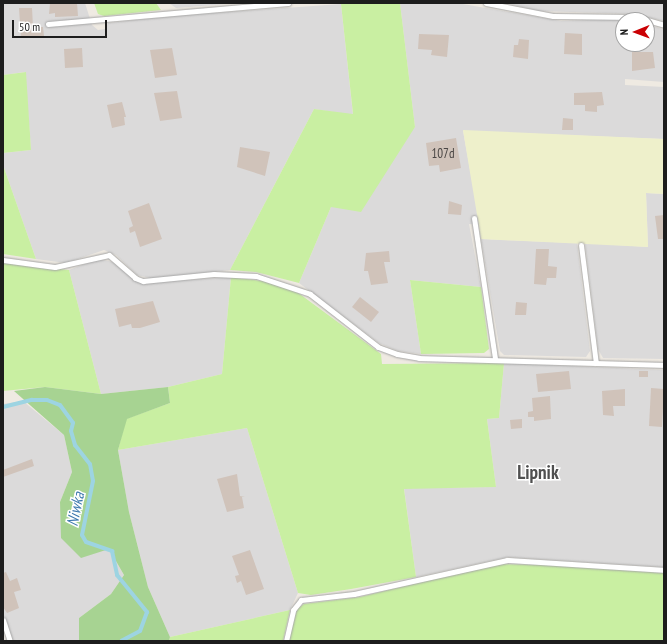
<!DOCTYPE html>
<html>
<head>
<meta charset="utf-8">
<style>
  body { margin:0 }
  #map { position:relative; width:667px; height:644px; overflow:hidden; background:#efeae2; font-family:"PT Sans Narrow",sans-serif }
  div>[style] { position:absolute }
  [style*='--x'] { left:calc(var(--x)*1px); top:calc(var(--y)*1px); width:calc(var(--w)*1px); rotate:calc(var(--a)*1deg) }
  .residential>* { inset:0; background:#dbdada }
  .farmland>* { inset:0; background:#eef0cb }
  .grass>* { inset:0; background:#c9efa2 }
  .forest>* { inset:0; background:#a7d392 }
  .stream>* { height:4px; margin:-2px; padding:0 2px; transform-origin:2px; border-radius:2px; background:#9dd4e2 }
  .building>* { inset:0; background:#d0c3ba }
  .roads { filter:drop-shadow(0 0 1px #a4a4a4) drop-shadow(0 0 1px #a4a4a4) }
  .service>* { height:5px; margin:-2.5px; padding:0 2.5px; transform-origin:2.5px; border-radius:2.5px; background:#fff }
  span { translate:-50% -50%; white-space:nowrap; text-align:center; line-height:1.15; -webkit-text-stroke:3px #fff; paint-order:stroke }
  .number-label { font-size:13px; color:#4a4644 }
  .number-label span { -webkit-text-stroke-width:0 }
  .water-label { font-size:16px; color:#3e79ae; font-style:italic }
  .district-label { font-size:19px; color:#505050; font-weight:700 }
  .frame { position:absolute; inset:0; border:4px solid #1d1d1d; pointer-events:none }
  .north { position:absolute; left:615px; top:12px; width:40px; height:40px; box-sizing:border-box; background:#fff; border:1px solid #a5a5a5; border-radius:50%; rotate:269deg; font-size:11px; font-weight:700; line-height:16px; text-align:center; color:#1d1d1d }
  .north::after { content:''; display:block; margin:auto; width:14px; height:18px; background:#ca0004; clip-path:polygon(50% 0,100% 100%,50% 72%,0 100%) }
  .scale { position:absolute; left:12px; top:20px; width:95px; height:18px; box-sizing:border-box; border:2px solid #1d1d1d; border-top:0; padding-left:5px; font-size:12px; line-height:14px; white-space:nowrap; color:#1d1d1d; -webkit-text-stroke:3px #fff; paint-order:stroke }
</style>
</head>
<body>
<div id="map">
  <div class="residential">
    <div style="clip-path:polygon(3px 3px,85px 3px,92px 25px,98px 30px,105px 29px,108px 23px,171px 16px,341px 4px,353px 115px,314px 109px,230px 270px,154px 279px,137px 275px,116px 255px,104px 250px,66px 263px,36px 259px,3px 165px,3px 153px,31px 150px,25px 72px,3px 75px)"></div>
    <div style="clip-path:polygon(169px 3px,239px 3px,176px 8px)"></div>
    <div style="clip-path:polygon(400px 3px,457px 3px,561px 21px,614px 19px,631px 20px,623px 20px,623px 44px,647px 44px,647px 24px,664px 30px,664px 82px,625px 79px,625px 85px,664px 87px,664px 139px,463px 131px,480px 225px,469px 224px,481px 287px,410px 280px,421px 354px,398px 351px,379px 343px,299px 283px,331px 207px,415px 127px)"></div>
    <div style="clip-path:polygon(506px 3px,664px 3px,664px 21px,635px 14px,538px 11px)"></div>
    <div style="clip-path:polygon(646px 193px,664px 194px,664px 359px,603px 358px,598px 349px,585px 243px,648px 247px)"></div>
    <div style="clip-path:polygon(481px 239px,577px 243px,590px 351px,586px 357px,504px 355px,500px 351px)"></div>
    <div style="clip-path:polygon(98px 259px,113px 262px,140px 283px,231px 277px,222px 374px,168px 387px,101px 394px,69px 270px)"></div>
    <div style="clip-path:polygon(504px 363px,664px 370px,664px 567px,508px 557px,416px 577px,404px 488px,496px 487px,487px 419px,499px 418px)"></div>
    <div style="clip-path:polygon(23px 401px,64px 435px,72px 472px,60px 502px,109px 549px,124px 575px,111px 594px,79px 618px,79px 641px,13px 641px,3px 614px,3px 404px)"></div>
    <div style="clip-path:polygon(247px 428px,298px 593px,290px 610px,170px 637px,148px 587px,129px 512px,118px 450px)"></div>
  </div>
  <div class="farmland">
    <div style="clip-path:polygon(463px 130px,664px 139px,664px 194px,646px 193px,648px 247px,481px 239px)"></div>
  </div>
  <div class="grass">
    <div style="clip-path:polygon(94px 3px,156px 3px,161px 10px,104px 16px,98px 14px)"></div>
    <div style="clip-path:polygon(400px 3px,415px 127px,361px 212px,331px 207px,299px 283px,256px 272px,230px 270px,314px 109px,353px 114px,341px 4px)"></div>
    <div style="clip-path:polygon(26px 72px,31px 150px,3px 153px,3px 75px)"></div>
    <div style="clip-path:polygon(3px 165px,36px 259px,3px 254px)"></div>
    <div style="clip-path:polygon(3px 263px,69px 270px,101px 394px,45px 387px,3px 391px)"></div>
    <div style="clip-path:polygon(231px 277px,270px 282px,297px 292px,381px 354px,382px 364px,504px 363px,499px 418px,487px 419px,496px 487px,404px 489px,416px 577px,351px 589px,311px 595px,298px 593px,247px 428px,118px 450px,126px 419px,170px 403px,168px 387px,222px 374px)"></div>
    <div style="clip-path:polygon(410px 280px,481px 287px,489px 349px,484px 353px,421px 354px)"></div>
    <div style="clip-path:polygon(494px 564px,561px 565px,664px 573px,664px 641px,289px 641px,297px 609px,304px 604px,360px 597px)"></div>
    <div style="clip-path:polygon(290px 610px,283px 641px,169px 641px,170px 637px)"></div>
  </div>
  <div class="forest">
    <div style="clip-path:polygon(45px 387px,101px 394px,168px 387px,170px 403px,127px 419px,118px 450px,129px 512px,148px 587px,170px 637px,169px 641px,79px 641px,79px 618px,111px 594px,124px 575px,109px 549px,81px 558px,61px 538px,60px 502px,72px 472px,64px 435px,14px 391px)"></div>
  </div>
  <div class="stream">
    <div style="--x:3;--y:407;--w:30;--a:-14"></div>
    <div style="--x:32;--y:400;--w:15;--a:0"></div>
    <div style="--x:47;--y:400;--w:14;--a:21"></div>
    <div style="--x:60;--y:405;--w:22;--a:54"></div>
    <div style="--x:73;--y:423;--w:8;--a:104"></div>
    <div style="--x:71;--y:431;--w:15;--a:74"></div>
    <div style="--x:75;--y:445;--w:24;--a:52"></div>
    <div style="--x:90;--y:464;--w:17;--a:80"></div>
    <div style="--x:93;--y:481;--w:55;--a:101.5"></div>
    <div style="--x:82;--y:535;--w:8;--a:60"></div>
    <div style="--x:86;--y:542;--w:28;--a:19"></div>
    <div style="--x:112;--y:551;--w:25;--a:78"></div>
    <div style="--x:117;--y:575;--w:48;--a:51"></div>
    <div style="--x:147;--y:612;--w:20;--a:110"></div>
    <div style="--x:140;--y:631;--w:21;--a:152"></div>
  </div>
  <div class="building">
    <div style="clip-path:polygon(77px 3px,78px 16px,55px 17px,55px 13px,49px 14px,50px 3px)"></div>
    <div style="clip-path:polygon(19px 8px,32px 8px,33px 27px,43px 27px,44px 36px,21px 38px)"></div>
    <div style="clip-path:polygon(647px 29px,653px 29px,652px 41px,647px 41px)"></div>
    <div style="clip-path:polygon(565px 33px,582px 34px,582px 55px,564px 54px)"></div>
    <div style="clip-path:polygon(419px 34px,449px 35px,447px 57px,431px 55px,432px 50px,418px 49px)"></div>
    <div style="clip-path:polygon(519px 39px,529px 40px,528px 59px,513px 57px,514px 45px,518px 45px)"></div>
    <div style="clip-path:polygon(82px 48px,83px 67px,65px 68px,64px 49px)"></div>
    <div style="clip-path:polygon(172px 48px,177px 75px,155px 78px,150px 50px)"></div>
    <div style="clip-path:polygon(632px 52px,653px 52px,655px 68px,632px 71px)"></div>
    <div style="clip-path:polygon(177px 91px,182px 118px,160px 121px,154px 93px)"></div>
    <div style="clip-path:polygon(602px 92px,604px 105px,597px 106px,597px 112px,585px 111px,585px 105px,574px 105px,574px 93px)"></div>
    <div style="clip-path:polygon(122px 102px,126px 117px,124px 117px,125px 125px,112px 128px,107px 105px)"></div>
    <div style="clip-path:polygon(563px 118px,573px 119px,573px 130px,562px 130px)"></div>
    <div style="clip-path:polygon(456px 138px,461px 168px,440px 172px,439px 165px,429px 166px,426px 143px)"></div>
    <div style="clip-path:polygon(240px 147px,270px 152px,265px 176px,237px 167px)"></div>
    <div style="clip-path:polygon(449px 201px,462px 205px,461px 215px,448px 214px)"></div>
    <div style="clip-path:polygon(149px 203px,162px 239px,140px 247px,135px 231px,130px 233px,129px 228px,133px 226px,128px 211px)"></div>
    <div style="clip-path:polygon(664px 215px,664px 239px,658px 239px,655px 216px)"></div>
    <div style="clip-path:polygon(536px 249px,549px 249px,548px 266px,557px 267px,556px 278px,547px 278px,546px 285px,534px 284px)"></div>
    <div style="clip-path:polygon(389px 251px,390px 262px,384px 262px,388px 283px,371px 285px,368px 271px,364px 271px,366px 253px)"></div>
    <div style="clip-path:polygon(360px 297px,379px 312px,371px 322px,352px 307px)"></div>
    <div style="clip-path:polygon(153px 301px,160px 322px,140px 328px,132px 328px,131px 324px,119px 327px,115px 309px)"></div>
    <div style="clip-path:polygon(516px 302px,527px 303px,526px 315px,515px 315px)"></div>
    <div style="clip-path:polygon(569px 371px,571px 389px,538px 392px,536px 374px)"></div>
    <div style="clip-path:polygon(639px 371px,648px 371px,648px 377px,639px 377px)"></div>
    <div style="clip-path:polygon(651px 388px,664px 389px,662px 427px,649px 426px)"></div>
    <div style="clip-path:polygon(625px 389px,625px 406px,613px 406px,614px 416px,603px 415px,602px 391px)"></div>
    <div style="clip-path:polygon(550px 396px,551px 419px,534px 421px,534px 417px,528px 417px,528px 412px,533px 411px,532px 398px)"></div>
    <div style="clip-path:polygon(522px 419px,522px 428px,511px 429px,510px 420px)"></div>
    <div style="clip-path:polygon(32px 459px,34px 466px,3px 477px,3px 470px)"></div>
    <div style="clip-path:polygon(237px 474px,240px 496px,245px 497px,242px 497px,244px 508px,227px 512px,217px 479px)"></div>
    <div style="clip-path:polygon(250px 550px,264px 589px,246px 595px,241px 581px,237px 583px,235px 576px,239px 575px,232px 556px)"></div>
    <div style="clip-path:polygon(6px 572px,10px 581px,17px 578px,21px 590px,14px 592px,19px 608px,7px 613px,3px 607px,3px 573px)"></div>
  </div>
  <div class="roads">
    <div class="service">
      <div style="--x:486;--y:3;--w:68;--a:11"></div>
      <div style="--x:553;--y:16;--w:80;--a:0.7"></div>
      <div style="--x:633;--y:17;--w:13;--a:13"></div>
      <div style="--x:647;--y:20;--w:18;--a:16"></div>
      <div style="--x:48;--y:24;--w:241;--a:-5"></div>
      <div style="--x:474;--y:218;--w:143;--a:81.5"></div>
      <div style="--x:581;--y:245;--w:119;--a:82.8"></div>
      <div style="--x:3;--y:260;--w:52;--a:7.7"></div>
      <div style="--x:55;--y:267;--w:55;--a:-12.5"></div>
      <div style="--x:109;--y:255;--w:35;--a:41"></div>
      <div style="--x:135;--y:278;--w:9;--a:21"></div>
      <div style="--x:143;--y:281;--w:71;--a:-5.6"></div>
      <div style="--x:214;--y:274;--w:42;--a:2.7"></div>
      <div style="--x:256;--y:276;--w:57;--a:18.4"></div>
      <div style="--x:310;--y:294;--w:86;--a:37.9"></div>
      <div style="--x:378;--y:347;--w:20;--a:20"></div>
      <div style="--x:397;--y:354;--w:22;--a:10"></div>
      <div style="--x:419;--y:358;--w:245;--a:1.6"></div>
      <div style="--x:3;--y:620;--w:22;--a:72"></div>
      <div style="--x:286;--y:641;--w:32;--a:-77"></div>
      <div style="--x:293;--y:610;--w:13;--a:-51"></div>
      <div style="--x:301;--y:600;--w:53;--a:-6.5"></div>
      <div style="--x:354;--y:594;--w:157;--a:-12.5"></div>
      <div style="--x:507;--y:560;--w:157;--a:3.6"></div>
    </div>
  </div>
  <div class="number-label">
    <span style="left:443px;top:154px">107d</span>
  </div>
  <div class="water-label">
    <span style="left:75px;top:509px;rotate:-78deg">Niwka</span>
  </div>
  <div class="district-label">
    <span style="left:538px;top:473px">Lipnik</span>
  </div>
  <div class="frame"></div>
  <div class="north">N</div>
  <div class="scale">50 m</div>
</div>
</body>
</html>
